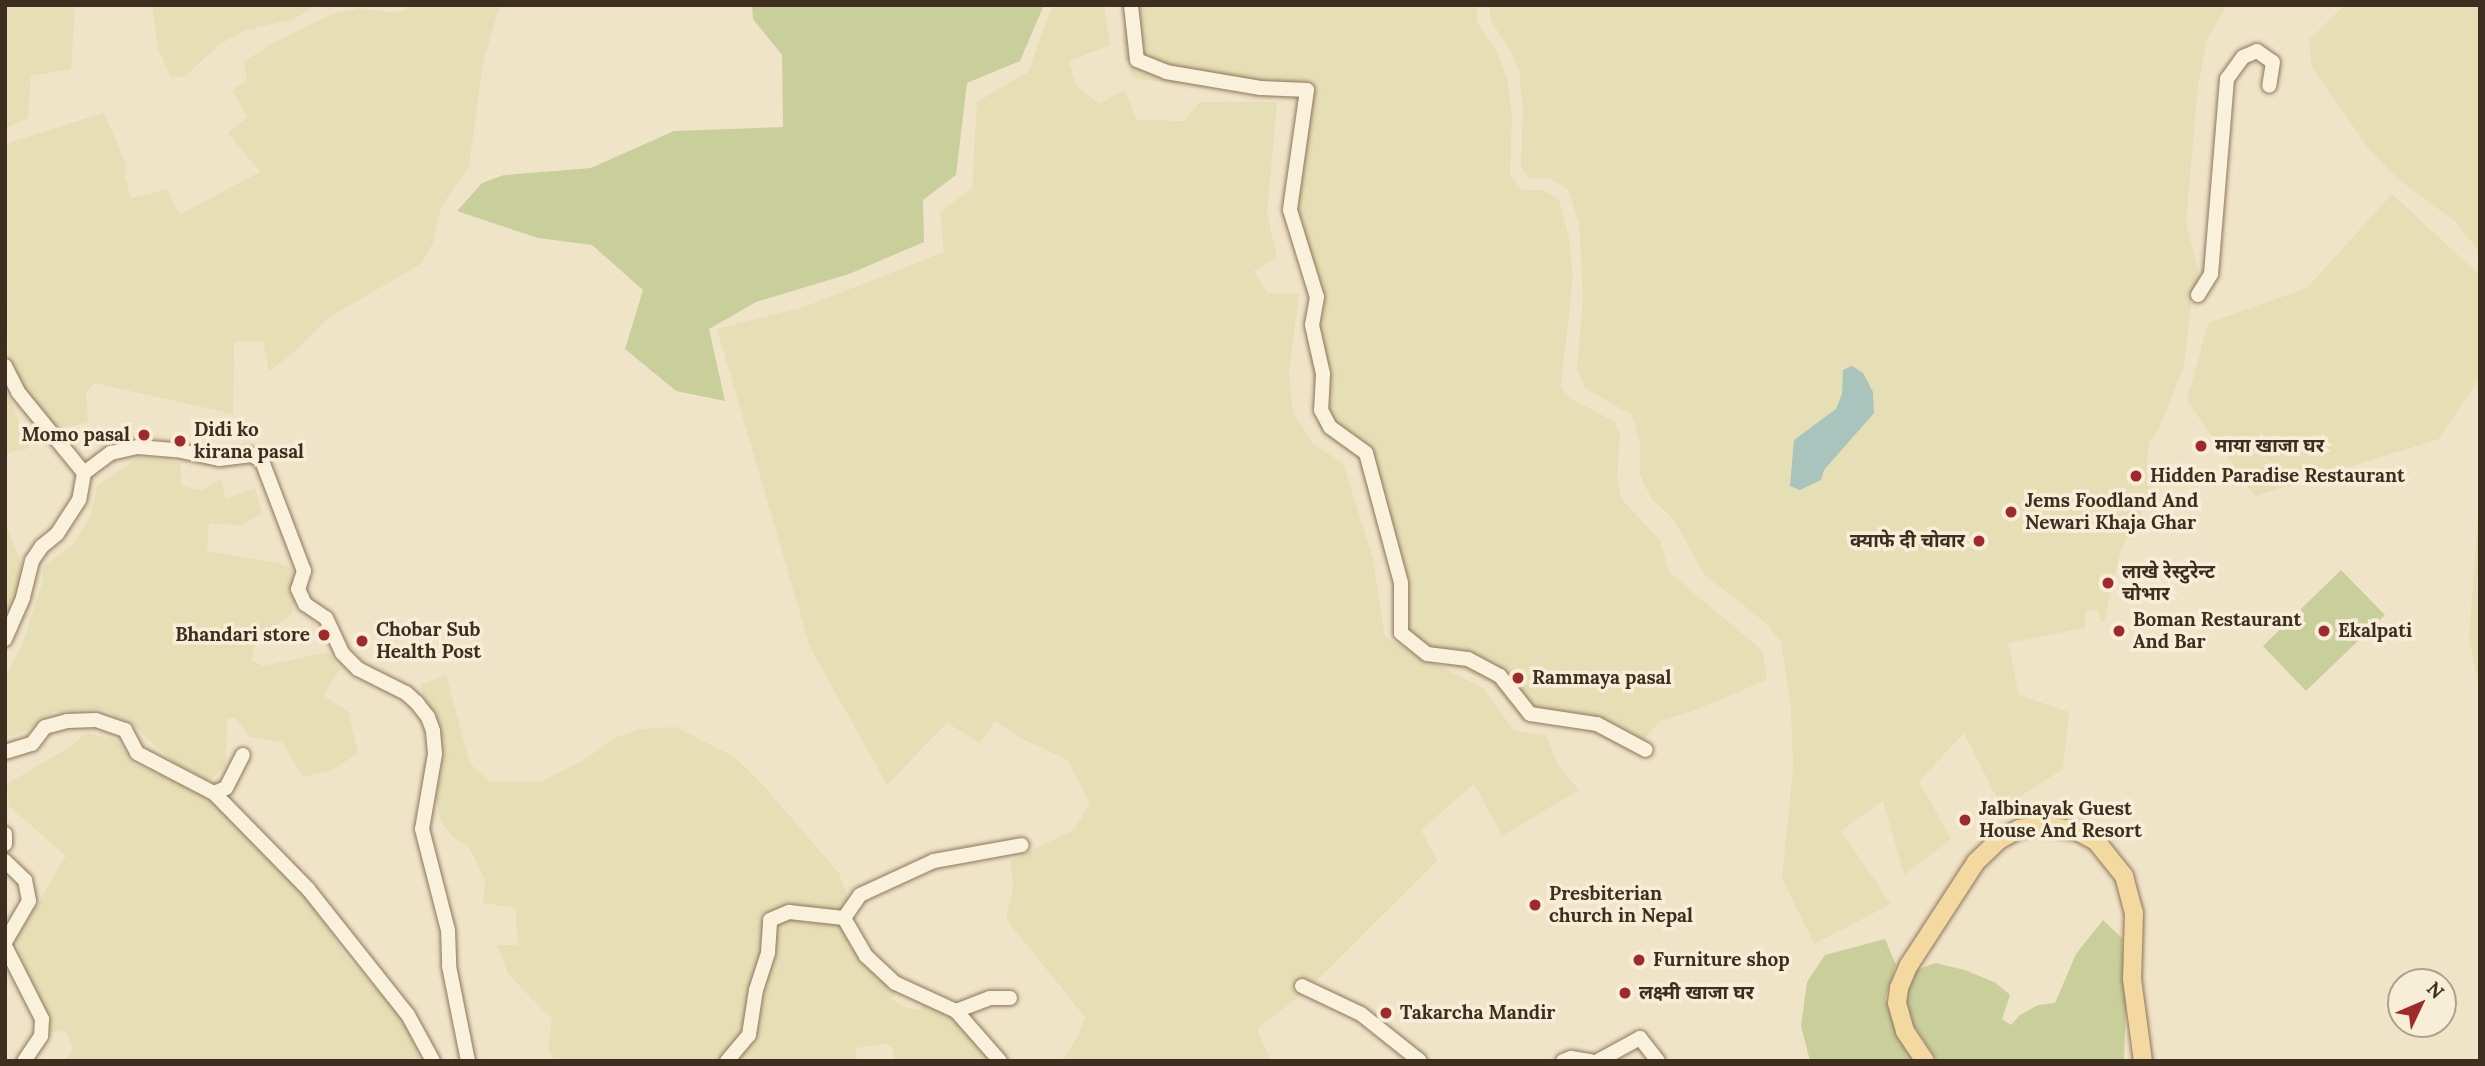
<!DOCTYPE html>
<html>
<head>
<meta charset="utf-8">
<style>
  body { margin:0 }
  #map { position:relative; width:2485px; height:1066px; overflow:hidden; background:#f0e4c8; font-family:Lora,"Noto Sans Devanagari",serif }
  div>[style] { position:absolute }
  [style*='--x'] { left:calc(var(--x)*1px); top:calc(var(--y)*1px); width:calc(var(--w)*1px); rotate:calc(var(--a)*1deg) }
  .farmland>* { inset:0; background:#e6deb5 }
  .green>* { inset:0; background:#c9cf9b }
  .water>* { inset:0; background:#a9c4bc }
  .roads { filter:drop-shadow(0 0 2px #8d765c) drop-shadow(0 0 2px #8d765c) }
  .minor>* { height:14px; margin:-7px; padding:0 7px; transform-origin:7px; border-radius:7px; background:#faf1dc }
  .major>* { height:18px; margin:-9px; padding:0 9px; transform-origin:9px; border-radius:9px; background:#f3d9a0 }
  .dots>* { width:19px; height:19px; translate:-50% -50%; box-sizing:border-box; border:4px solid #f7eed8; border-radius:50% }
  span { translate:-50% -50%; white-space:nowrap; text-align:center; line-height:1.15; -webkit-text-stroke:7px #f7eed8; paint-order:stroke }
  .poi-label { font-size:19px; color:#3d2e20; font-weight:700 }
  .left { translate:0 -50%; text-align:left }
  .right { translate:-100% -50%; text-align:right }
  .frame { position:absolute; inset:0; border:7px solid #3d2e20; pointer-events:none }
  .north { position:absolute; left:2387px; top:968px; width:70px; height:70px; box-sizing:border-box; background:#f7eed8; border:2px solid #ada18e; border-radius:50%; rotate:46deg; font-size:19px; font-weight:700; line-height:28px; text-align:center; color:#3d2e20 }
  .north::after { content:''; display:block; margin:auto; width:24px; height:32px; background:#9e2a2b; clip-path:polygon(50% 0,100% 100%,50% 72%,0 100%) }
</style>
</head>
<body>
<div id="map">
  <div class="farmland">
    <div style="clip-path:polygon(5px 5px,75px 5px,71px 69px,31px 76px,28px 118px,8px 127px,5px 120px)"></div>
    <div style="clip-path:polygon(152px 5px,317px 5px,294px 19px,247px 30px,220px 44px,184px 77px,170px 76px,158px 48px)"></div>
    <div style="clip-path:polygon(415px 5px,500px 5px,483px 62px,469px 167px,441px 207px,433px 243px,421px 264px,331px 316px,296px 351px,269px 371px,263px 341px,234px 342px,233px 414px,95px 383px,86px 393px,88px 422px,56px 430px,16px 377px,8px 360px,5px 144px,104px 113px,126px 164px,125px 176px,131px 198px,168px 189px,179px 215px,260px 172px,228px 133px,247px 117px,232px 90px,247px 81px,244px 62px,271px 44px,330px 15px,359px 8px,398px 13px)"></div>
    <div style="clip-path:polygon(1056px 5px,1104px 5px,1110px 45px,1069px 61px,1076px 85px,1099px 104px,1125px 89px,1136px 120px,1184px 121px,1200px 102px,1277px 102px,1267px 213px,1277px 257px,1254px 271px,1268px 293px,1299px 294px,1289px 373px,1293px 413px,1312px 443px,1343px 463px,1373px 559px,1385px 637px,1484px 689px,1514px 731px,1546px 735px,1558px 765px,1579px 790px,1502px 836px,1474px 784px,1421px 830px,1437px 861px,1308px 989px,1257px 1029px,1271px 1061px,1061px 1061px,1077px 1038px,1085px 1017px,1006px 919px,1013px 886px,1010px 861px,1074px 830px,1090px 803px,1067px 760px,1021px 738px,995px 721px,980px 743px,947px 723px,887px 785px,810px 647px,717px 329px,804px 307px,944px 252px,940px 211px,972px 189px,977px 102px,1028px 72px,1051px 9px)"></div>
    <div style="clip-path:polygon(1128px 5px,1477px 5px,1477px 22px,1497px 52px,1508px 80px,1512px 120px,1510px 174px,1522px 190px,1542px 190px,1559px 199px,1569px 238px,1573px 278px,1561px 386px,1570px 398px,1615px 422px,1620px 435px,1617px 479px,1622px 500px,1660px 540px,1669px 572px,1763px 651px,1767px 680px,1692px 711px,1660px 721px,1637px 748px,1629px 751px,1577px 726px,1523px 721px,1491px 683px,1412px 646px,1358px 458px,1328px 438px,1321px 431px,1317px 419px,1313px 376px,1305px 343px,1311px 299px,1288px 222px,1300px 103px,1293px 95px,1136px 79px,1129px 71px,1136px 61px,1125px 61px,1122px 41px)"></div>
    <div style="clip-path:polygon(1489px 5px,2227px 5px,2207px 39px,2198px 86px,2186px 222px,2200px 279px,2192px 293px,2184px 366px,2158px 431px,2149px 442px,2147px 462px,2154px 481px,2141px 514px,2121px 549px,2104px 622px,2100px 620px,2098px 611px,2086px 610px,2085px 628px,2008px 643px,2019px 695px,2069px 712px,2063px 769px,2002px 808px,1964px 733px,1919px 781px,1951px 839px,1904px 875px,1883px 800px,1841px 831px,1891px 904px,1814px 944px,1782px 878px,1793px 768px,1791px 708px,1781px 642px,1766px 623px,1704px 574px,1674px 520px,1651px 498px,1640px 475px,1640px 444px,1632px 415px,1585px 388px,1577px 369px,1583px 297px,1579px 224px,1568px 189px,1550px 179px,1529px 178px,1521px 166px,1523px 110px,1519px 70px,1512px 53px,1491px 21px)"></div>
    <div style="clip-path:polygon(2345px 5px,2480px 5px,2480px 253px,2456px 222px,2397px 178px,2369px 149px,2312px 68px,2309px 40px)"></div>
    <div style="clip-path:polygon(2392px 194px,2480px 276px,2480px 377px,2439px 439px,2255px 496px,2187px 401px,2208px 323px,2307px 288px)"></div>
    <div style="clip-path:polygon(5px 387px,30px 448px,5px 454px)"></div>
    <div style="clip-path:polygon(139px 457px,180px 463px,182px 486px,201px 490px,221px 480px,226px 499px,255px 488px,262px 513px,241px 525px,209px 524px,207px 551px,278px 563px,292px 569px,295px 598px,292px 614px,256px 639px,251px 660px,263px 666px,328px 652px,340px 669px,323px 696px,348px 711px,358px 753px,334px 769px,303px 777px,282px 742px,249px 737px,236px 718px,227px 719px,226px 765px,209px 781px,177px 765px,132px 724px,101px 709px,53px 712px,27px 730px,5px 738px,5px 678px,22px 645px,42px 584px,43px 567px,75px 543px,91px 515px,97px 486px)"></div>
    <div style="clip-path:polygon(2480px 491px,2480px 690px,2469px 640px)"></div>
    <div style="clip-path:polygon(5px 522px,24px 570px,11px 614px,5px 613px)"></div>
    <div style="clip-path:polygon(446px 675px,470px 764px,491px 782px,542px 781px,584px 760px,614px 738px,640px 729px,676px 727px,733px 756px,762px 784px,839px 873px,850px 903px,840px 925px,863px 962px,896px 991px,892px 999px,904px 1007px,920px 1010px,924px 1002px,942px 1010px,982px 1045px,992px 1061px,894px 1061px,893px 1048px,885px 1044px,856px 1048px,857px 1061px,555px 1061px,548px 1049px,552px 1019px,508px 974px,497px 945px,518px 945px,515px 908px,483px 903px,485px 880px,469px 847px,453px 837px,442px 823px,435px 797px,444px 754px,420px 685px)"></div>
    <div style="clip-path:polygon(86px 733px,117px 740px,133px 764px,187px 786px,220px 806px,309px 901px,349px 961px,391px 1004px,407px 1029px,421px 1061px,64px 1061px,73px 1050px,66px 1031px,47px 1032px,16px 940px,66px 856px,9px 806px,7px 784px,71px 746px)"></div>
  </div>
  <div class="green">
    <div style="clip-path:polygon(752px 5px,1044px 5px,1020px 61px,967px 83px,956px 175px,923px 200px,924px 242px,849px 274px,756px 302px,709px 329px,725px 401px,676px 391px,625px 349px,643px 290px,592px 245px,538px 238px,457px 211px,482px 183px,504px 175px,591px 168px,674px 131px,783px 127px,782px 55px,753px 19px)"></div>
    <div style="clip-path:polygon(2341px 570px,2385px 615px,2306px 691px,2263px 646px)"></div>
    <div style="clip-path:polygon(2103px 920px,2122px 938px,2126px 1004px,2124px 1061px,1938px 1061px,1913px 1024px,1905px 995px,1914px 971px,1935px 963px,1965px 970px,1996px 983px,2010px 995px,2002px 1019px,2011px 1025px,2020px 1015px,2038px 1005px,2055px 1003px,2076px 954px)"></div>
    <div style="clip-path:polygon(1885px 939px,1896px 965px,1885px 999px,1905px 1049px,1914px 1061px,1810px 1061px,1801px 1026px,1807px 982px,1825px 955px)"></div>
  </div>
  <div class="water">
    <div style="clip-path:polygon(1852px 366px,1863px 373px,1873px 392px,1874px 413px,1824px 470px,1821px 480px,1800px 490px,1790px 486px,1794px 440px,1836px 409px,1842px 394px,1843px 370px)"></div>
  </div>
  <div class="roads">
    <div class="minor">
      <div style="--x:1131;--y:5;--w:55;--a:83.8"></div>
      <div style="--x:1137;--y:60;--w:31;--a:22"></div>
      <div style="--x:1166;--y:72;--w:96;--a:9.6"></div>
      <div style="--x:1261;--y:88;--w:46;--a:2.5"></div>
      <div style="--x:1307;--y:90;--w:121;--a:98.1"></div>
      <div style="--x:1290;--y:210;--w:91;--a:72.8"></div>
      <div style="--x:1317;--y:297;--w:28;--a:100"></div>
      <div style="--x:1312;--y:325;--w:50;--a:77.3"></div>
      <div style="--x:1323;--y:374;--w:36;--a:93"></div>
      <div style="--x:1321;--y:410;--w:19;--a:62"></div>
      <div style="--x:1330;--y:427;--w:44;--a:35.8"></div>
      <div style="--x:1366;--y:453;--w:135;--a:74.9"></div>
      <div style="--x:1401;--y:583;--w:50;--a:90"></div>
      <div style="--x:1401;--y:633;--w:33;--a:39"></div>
      <div style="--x:1427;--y:654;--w:41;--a:7"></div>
      <div style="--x:1468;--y:659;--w:36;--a:28"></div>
      <div style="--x:1500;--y:676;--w:48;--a:51.7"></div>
      <div style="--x:1530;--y:714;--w:68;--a:8.5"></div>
      <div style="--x:1597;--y:724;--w:55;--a:28"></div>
      <div style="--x:2198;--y:295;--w:25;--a:-58"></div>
      <div style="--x:2211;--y:274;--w:196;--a:-85.3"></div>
      <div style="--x:2227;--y:79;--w:27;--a:-54"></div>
      <div style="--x:2243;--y:57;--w:15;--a:-23"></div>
      <div style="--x:2257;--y:51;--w:19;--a:35"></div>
      <div style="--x:2273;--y:62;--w:24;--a:99"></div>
      <div style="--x:5;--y:366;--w:29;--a:63"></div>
      <div style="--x:18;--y:392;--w:104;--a:50.8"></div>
      <div style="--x:84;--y:473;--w:27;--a:100"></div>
      <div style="--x:79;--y:500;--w:40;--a:122.9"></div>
      <div style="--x:57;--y:534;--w:19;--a:141"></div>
      <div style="--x:42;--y:546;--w:18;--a:124"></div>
      <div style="--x:32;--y:561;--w:38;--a:104"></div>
      <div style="--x:23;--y:598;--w:45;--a:113.7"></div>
      <div style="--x:84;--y:473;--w:34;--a:-37"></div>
      <div style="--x:111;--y:453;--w:28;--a:-13"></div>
      <div style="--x:138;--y:447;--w:38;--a:5"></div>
      <div style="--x:176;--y:450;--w:44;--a:11.8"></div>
      <div style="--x:219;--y:459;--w:33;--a:-7"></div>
      <div style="--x:252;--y:455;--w:12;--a:31"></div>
      <div style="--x:262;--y:461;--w:118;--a:69.1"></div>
      <div style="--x:304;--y:571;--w:19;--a:108"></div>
      <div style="--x:298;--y:589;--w:17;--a:65"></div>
      <div style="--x:305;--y:604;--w:25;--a:34"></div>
      <div style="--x:326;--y:618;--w:38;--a:65"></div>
      <div style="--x:342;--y:653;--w:23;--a:45"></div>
      <div style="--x:358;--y:669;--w:54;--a:26.6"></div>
      <div style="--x:406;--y:693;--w:15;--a:42"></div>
      <div style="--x:417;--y:703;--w:18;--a:52"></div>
      <div style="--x:428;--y:717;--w:15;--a:70"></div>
      <div style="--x:433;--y:731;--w:23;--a:85"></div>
      <div style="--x:435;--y:754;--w:76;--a:99.8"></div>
      <div style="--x:422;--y:829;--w:104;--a:75.6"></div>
      <div style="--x:448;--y:930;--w:36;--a:88"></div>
      <div style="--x:449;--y:966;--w:97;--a:78.7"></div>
      <div style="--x:5;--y:752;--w:28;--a:-17"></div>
      <div style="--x:32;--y:744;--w:21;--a:-53"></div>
      <div style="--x:45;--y:727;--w:23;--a:-15"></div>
      <div style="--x:67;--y:721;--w:29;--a:-2"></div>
      <div style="--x:96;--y:720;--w:31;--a:19"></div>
      <div style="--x:125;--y:730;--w:26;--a:62"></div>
      <div style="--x:137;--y:753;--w:87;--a:27.5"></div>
      <div style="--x:214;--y:793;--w:13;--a:-23"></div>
      <div style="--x:226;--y:788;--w:37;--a:-63"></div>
      <div style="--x:214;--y:793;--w:134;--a:45.6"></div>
      <div style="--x:308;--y:889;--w:161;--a:51.6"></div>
      <div style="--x:408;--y:1015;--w:52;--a:61.5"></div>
      <div style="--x:5;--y:834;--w:10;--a:90"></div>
      <div style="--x:5;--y:861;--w:28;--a:44"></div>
      <div style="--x:25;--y:880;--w:21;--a:79"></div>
      <div style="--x:29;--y:901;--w:48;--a:120.3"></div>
      <div style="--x:5;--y:946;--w:82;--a:63.1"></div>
      <div style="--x:42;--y:1019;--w:17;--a:93"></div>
      <div style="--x:41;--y:1036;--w:30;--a:124"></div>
      <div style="--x:1302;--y:986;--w:65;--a:25.4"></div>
      <div style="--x:1361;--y:1014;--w:75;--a:38.5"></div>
      <div style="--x:956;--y:1011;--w:36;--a:-21"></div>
      <div style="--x:990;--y:998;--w:20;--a:0"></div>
      <div style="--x:727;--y:1061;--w:34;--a:-50"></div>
      <div style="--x:749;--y:1035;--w:46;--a:-81.2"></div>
      <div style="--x:756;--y:990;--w:40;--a:-72"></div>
      <div style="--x:768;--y:952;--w:32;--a:-86"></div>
      <div style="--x:770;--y:920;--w:21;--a:-23"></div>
      <div style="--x:789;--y:912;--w:55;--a:6.2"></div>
      <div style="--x:1000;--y:1061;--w:67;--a:-131.3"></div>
      <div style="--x:956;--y:1011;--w:67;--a:-155.3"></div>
      <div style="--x:895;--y:983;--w:40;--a:-137"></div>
      <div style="--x:866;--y:956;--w:44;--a:-120.1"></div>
      <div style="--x:844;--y:918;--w:28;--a:-55"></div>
      <div style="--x:860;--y:895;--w:81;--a:-24.7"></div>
      <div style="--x:934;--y:861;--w:89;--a:-10.3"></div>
      <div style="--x:1563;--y:1061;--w:9;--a:-21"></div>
      <div style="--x:1571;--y:1058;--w:20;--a:9"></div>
      <div style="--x:1598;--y:1061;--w:48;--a:-28.7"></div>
      <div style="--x:1640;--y:1038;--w:29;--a:52"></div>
    </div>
    <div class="major">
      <div style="--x:1925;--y:1061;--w:36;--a:-124"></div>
      <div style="--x:1905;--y:1031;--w:29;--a:-106"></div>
      <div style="--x:1897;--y:1003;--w:15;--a:-82"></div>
      <div style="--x:1899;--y:988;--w:25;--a:-67"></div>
      <div style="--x:1909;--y:965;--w:123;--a:-57"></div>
      <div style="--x:1976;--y:862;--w:32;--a:-44"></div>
      <div style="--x:1999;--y:840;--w:23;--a:-29"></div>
      <div style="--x:2019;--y:829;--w:21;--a:-11"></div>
      <div style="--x:2040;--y:825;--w:37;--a:9"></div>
      <div style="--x:2077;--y:831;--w:21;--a:28"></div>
      <div style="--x:2096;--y:841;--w:45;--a:51.3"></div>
      <div style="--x:2124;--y:876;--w:38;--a:75"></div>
      <div style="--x:2134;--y:913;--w:66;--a:91.7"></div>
      <div style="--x:2132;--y:979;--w:83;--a:82.4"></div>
    </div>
  </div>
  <div class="dots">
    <div style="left:144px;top:435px;background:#9e2a2b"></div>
    <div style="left:180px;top:441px;background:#9e2a2b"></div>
    <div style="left:2201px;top:446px;background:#9e2a2b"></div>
    <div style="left:2136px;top:476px;background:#9e2a2b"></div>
    <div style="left:2011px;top:512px;background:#9e2a2b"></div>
    <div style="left:1979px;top:541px;background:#9e2a2b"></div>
    <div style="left:2108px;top:583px;background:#9e2a2b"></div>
    <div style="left:2119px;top:631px;background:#9e2a2b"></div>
    <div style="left:2324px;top:631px;background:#9e2a2b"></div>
    <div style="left:324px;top:635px;background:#9e2a2b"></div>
    <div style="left:362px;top:641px;background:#9e2a2b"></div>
    <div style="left:1518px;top:678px;background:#9e2a2b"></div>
    <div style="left:1965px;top:820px;background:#9e2a2b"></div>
    <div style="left:1535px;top:905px;background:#9e2a2b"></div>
    <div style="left:1639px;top:960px;background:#9e2a2b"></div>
    <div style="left:1625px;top:993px;background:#9e2a2b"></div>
    <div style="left:1386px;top:1013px;background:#9e2a2b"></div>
  </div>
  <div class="poi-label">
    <span class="left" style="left:194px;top:441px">Didi ko<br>kirana pasal</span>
    <span class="right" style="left:130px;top:435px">Momo pasal</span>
    <span class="left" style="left:2215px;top:446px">माया खाजा घर</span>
    <span class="left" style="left:2150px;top:476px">Hidden Paradise Restaurant</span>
    <span class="left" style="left:2025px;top:512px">Jems Foodland And<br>Newari Khaja Ghar</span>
    <span class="right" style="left:1965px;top:541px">क्याफे दी चोवार</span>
    <span class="left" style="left:2122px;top:583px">लाखे रेस्टुरेन्ट<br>चोभार</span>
    <span class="left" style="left:2133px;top:631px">Boman Restaurant<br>And Bar</span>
    <span class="left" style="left:376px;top:641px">Chobar Sub<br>Health Post</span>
    <span class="left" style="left:2338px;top:631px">Ekalpati</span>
    <span class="right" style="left:310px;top:635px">Bhandari store</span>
    <span class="left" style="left:1532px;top:678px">Rammaya pasal</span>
    <span class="left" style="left:1979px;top:820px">Jalbinayak Guest<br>House And Resort</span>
    <span class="left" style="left:1549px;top:905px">Presbiterian<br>church in Nepal</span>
    <span class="left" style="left:1653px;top:960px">Furniture shop</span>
    <span class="left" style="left:1639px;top:993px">लक्ष्मी खाजा घर</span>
    <span class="left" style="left:1400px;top:1013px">Takarcha Mandir</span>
  </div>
  <div class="frame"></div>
  <div class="north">N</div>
</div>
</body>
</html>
